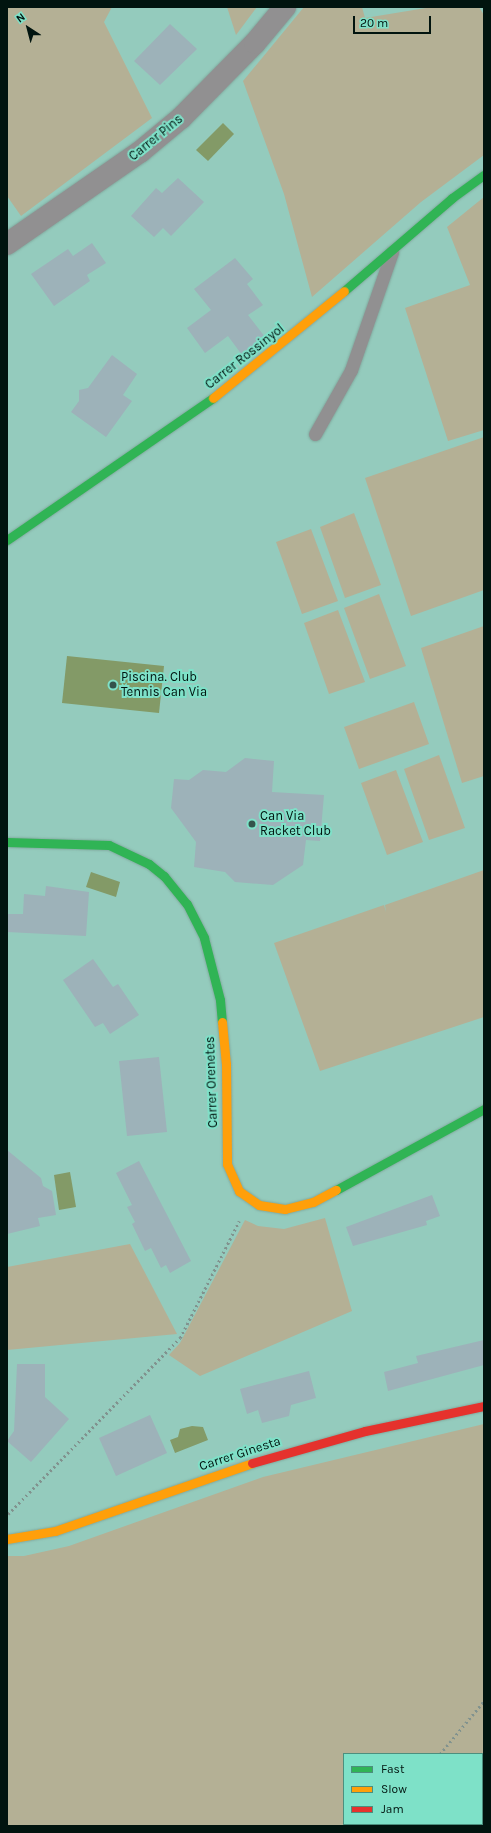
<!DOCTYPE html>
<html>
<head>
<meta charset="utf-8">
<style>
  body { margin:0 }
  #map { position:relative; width:491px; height:1833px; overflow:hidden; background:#94cbbd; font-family:Karla,sans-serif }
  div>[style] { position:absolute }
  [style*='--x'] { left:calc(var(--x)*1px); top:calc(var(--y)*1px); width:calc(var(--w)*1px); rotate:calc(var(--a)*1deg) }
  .green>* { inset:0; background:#b4b095 }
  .water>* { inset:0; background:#839a67 }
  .building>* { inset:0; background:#9db2b9 }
  .path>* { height:2.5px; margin-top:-1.25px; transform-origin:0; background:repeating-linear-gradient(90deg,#81928e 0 2px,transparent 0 5px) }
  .roads { filter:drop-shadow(0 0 1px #82aa9f) drop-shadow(0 0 1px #82aa9f) }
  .lane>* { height:13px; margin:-6.5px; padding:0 6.5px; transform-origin:6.5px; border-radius:6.5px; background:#919091 }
  .street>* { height:22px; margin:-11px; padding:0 11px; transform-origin:11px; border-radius:11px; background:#919091 }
  .fast>* { height:9px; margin:-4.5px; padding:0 4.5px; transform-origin:4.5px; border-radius:4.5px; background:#30b455 }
  .slow>* { height:9px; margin:-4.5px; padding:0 4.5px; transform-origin:4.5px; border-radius:4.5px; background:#ff9f0a }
  .jam>* { height:9px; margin:-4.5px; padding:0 4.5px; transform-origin:4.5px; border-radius:4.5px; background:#e5322d }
  .dots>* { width:11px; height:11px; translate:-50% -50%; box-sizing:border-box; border:2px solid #7ee1c8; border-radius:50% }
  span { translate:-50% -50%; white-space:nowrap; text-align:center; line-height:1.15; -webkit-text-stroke:4px #7ee1c8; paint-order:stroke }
  .street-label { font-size:13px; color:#01140f }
  .poi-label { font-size:13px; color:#01140f }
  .left { translate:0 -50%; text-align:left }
  .frame { position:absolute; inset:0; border:8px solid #01140f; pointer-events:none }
  .legend { position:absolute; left:343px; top:1753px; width:140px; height:72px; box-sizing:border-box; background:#7ee1c8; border:1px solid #4c8f7e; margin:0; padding:5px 7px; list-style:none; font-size:12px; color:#01140f }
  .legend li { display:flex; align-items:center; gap:8px; height:20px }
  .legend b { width:20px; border:1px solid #4c8f7e }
  .north { position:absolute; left:8px; top:8px; width:40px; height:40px; -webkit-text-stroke:3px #7ee1c8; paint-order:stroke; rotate:324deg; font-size:11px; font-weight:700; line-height:16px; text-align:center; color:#01140f }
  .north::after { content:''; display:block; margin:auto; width:14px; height:18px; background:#01140f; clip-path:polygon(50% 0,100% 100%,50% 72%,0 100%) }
  .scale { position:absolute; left:353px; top:16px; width:78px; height:18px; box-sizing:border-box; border:2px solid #01140f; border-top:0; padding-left:5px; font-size:12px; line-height:14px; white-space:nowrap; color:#01140f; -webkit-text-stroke:3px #7ee1c8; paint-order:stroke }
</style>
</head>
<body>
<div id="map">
  <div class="green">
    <div style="clip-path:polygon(7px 7px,112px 7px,104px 22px,152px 118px,21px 216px,7px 196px)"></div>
    <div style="clip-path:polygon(227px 7px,257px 7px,236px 35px)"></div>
    <div style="clip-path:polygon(304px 7px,362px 7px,365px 18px,432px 7px,479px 7px,484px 15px,484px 155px,421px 202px,312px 297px,284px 194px,243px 81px)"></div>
    <div style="clip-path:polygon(484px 197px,484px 430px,448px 441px,405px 308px,470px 285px,447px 227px)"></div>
    <div style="clip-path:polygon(484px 437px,484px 590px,411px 616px,365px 478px)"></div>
    <div style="clip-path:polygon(354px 513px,381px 585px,345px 598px,320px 527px)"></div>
    <div style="clip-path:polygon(311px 529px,338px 601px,302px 614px,276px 542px)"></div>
    <div style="clip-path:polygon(379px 594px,406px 666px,370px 679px,344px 608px)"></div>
    <div style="clip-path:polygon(338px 610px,365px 682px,329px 694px,304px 623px)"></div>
    <div style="clip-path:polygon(484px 626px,484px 776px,462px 783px,421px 648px)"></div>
    <div style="clip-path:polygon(414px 702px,429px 744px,359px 769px,344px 727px)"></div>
    <div style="clip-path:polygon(439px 755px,465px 828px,429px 840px,404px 769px)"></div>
    <div style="clip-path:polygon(396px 770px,423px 842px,387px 855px,361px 783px)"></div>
    <div style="clip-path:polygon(484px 870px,484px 1017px,320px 1071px,274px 943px,384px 905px,386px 912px,385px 905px)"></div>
    <div style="clip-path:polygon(325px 1218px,352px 1311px,200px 1376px,169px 1355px,180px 1343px,245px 1220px,258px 1226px,284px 1229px)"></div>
    <div style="clip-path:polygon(130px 1244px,177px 1334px,7px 1350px,7px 1267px)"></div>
    <div style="clip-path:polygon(evenodd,484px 1424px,484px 1826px,7px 1826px,7px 1556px,24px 1556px,69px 1546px,263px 1477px,484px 1424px,344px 1754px,482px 1754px,482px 1824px,344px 1824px,344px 1754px)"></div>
  </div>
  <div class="water">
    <div style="clip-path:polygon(223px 123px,234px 134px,208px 161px,196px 150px)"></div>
    <div style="clip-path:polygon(67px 656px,164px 666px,159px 713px,62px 703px)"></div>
    <div style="clip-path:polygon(91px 872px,120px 882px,116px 897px,86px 887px)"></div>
    <div style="clip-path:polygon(70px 1172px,76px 1207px,59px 1210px,54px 1175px)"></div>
    <div style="clip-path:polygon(192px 1426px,203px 1427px,208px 1440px,175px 1453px,170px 1440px,178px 1437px,180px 1429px)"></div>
  </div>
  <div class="building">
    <div style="clip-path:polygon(170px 24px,197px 49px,160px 85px,134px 61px)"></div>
    <div style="clip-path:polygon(178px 178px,204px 202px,171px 236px,163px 228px,154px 237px,131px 216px,156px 188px,162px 193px)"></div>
    <div style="clip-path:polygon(92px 243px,106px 263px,87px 275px,90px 281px,54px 306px,31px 274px,68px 249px,73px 256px)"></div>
    <div style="clip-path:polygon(235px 258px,253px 279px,247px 284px,263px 305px,248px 315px,265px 337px,242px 355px,228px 336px,205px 353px,187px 328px,211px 310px,194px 289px)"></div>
    <div style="clip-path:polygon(112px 355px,137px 374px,123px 395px,132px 401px,106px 437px,71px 412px,79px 401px,79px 390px,88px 388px)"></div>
    <div style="clip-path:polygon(245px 758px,274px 761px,272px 792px,324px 795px,320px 841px,306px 840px,303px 865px,273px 885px,235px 882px,225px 872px,194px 867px,196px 842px,171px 808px,174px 779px,189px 780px,203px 770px,226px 772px)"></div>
    <div style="clip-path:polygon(46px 886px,89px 892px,86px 936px,7px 932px,7px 914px,23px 914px,24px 894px,45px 896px)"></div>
    <div style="clip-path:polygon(93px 959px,113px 987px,118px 984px,139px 1015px,110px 1034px,103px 1023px,95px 1027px,63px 980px)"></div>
    <div style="clip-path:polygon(159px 1057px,167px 1132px,127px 1136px,119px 1061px)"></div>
    <div style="clip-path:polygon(7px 1150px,41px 1178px,43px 1186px,52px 1191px,56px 1215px,38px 1218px,40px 1226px,7px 1234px)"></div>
    <div style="clip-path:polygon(139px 1161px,191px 1261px,170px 1273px,166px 1265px,161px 1268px,151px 1248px,145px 1251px,132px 1224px,135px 1222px,127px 1207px,132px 1205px,116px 1173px)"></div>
    <div style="clip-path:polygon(432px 1195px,440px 1216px,426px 1221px,427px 1225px,353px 1246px,346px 1227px)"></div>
    <div style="clip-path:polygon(484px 1340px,484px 1365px,388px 1391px,384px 1372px,418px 1363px,416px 1356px)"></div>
    <div style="clip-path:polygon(17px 1364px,45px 1364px,45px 1397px,69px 1419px,31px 1462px,7px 1441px,14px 1431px)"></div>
    <div style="clip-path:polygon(309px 1371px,316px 1398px,291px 1405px,289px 1416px,262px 1423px,258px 1410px,247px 1414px,240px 1389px)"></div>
    <div style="clip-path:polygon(150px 1415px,167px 1453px,116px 1476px,99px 1438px)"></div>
  </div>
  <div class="path">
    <div style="--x:8;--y:1514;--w:246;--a:-45.7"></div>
    <div style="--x:180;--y:1338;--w:131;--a:-63.2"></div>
    <div style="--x:440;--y:1754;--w:69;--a:-50.3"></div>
    <div style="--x:363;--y:1826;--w:4;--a:-34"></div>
  </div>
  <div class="roads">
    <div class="lane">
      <div style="--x:315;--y:434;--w:73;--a:-60.6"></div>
      <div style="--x:351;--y:370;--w:125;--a:-70.8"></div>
    </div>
    <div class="street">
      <div style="--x:7;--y:244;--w:162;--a:-34.7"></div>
      <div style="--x:140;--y:152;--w:53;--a:-39.7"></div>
      <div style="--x:181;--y:118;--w:105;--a:-45.4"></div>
      <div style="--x:255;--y:43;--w:47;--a:-50.2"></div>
    </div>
    <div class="fast">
      <div style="--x:344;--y:291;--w:143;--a:-40.7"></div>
      <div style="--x:452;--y:198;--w:39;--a:-36"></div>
      <div style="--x:7;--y:540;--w:250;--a:-34.6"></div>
      <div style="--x:7;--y:842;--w:102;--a:1.7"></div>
      <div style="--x:109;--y:845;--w:44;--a:25.4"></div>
      <div style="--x:149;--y:864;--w:19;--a:39"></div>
      <div style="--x:164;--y:876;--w:36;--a:51"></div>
      <div style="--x:187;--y:904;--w:38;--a:63"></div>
      <div style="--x:204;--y:938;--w:64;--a:75.5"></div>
      <div style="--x:220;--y:1000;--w:22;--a:85"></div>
      <div style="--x:336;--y:1190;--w:169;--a:-28.7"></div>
    </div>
    <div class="slow">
      <div style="--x:213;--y:398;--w:169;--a:-39.2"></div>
      <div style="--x:222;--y:1022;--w:42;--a:84.6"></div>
      <div style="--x:226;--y:1064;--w:100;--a:89.4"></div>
      <div style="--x:227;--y:1164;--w:30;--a:66"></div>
      <div style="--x:239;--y:1191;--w:24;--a:35"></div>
      <div style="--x:259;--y:1205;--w:26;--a:9"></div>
      <div style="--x:285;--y:1209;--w:29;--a:-14"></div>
      <div style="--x:313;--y:1202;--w:26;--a:-28"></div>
      <div style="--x:7;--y:1539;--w:49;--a:-9.5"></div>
      <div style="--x:55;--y:1531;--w:208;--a:-19"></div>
    </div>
    <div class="jam">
      <div style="--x:252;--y:1463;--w:117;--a:-15.8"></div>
      <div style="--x:365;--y:1431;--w:122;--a:-11.9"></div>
    </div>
  </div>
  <div class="dots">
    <div style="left:113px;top:685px;background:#34544c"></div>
    <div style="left:252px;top:824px;background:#34544c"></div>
  </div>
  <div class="street-label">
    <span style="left:156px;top:138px;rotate:-39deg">Carrer Pins</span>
    <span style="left:245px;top:357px;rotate:-38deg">Carrer Rossinyol</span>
    <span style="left:212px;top:1082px;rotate:-92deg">Carrer Orenetes</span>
    <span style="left:240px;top:1454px;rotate:-18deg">Carrer Ginesta</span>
  </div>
  <div class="poi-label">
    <span class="left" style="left:121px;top:685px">Piscina. Club<br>Tennis Can Via</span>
    <span class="left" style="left:260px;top:824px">Can Via<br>Racket Club</span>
  </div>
  <div class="frame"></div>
  <ul class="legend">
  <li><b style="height:5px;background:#30b455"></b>Fast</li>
  <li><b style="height:5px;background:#ff9f0a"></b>Slow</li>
  <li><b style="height:5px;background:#e5322d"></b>Jam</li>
  </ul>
  <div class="north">N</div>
  <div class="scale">20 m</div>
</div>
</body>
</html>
